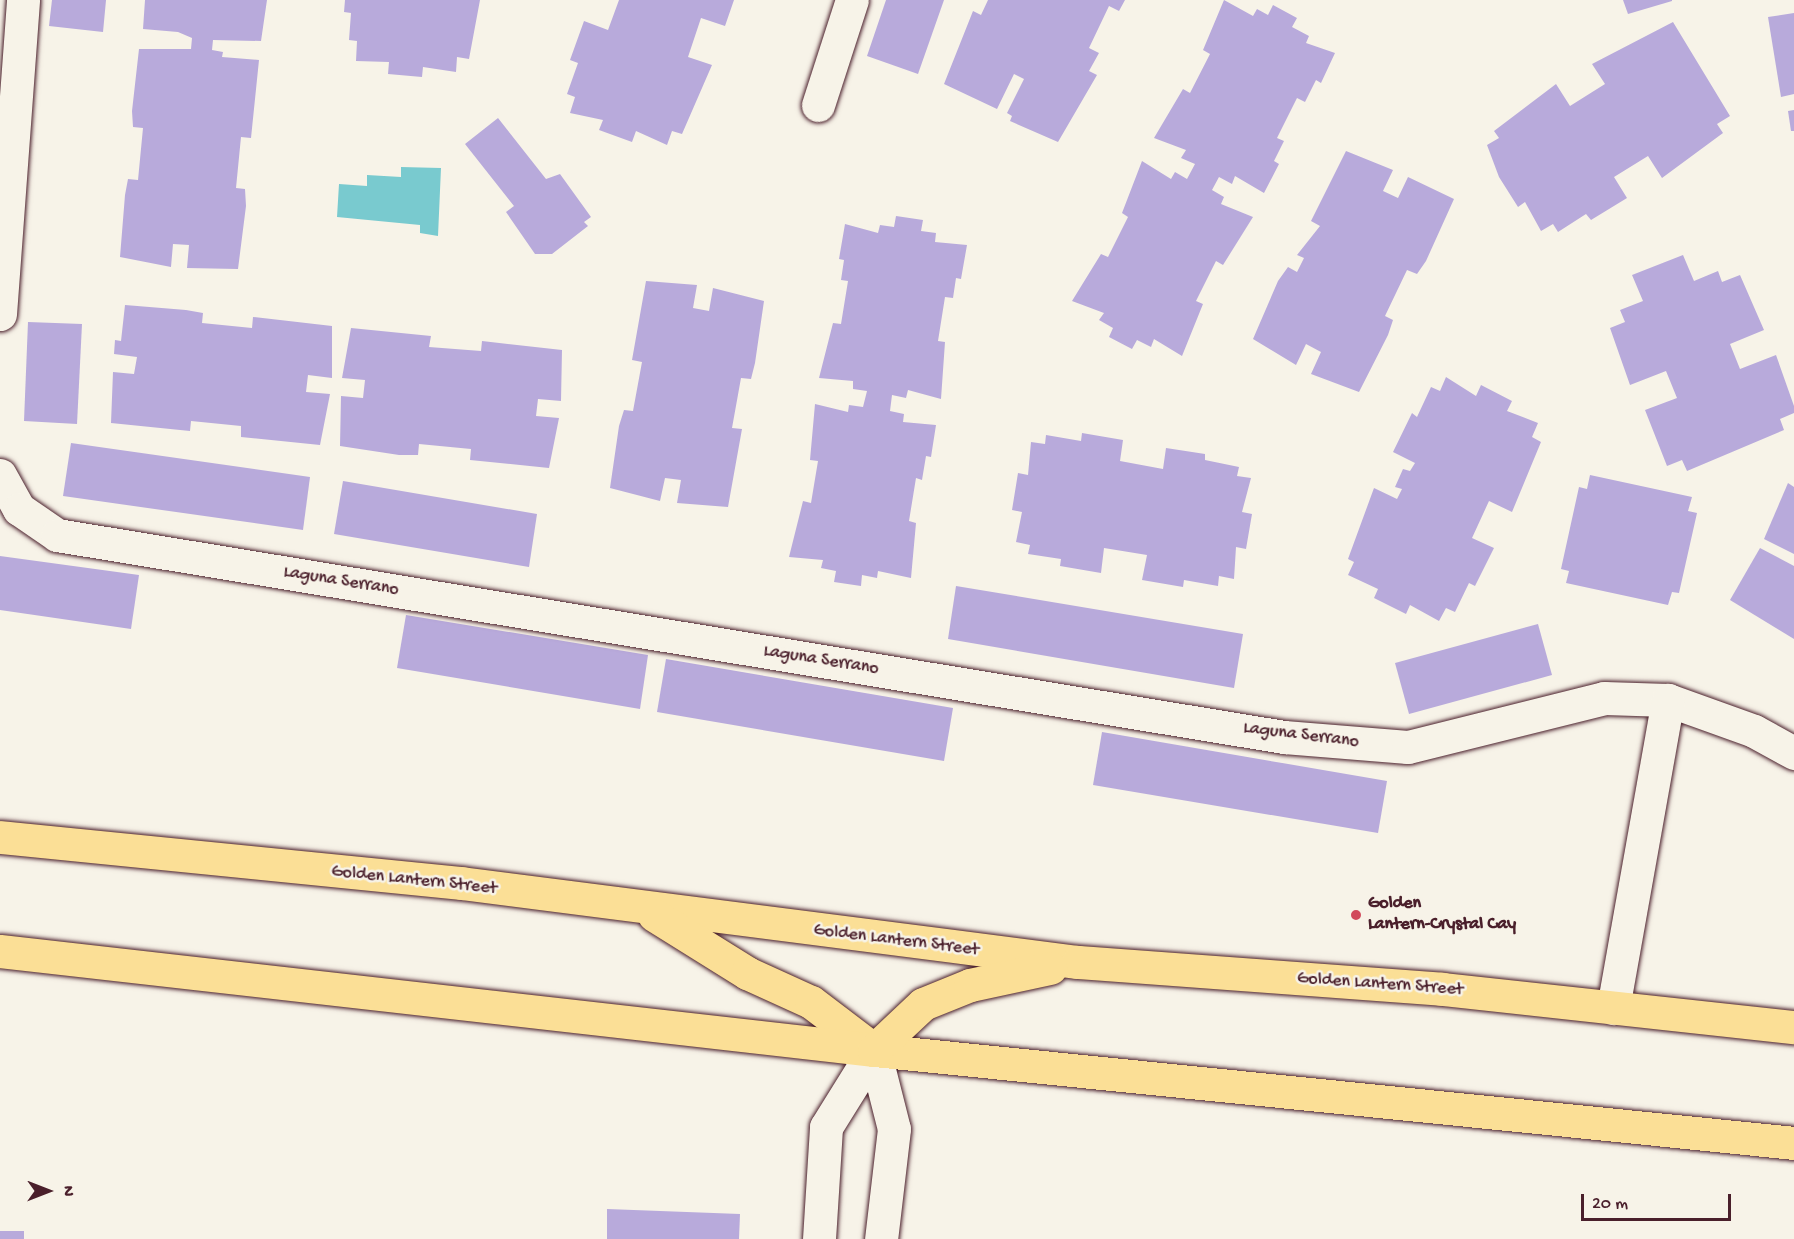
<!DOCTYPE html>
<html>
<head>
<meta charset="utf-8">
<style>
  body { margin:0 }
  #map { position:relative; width:1794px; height:1239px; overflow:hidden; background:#f7f3e8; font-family:"Gochi Hand",sans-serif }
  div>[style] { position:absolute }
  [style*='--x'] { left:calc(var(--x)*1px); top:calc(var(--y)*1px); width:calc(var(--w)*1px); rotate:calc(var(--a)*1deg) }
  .water>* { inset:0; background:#79cacf }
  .building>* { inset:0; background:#b8aadb }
  .roads { filter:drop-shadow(0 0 2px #4a1f2b) drop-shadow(0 0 2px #4a1f2b) }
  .street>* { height:33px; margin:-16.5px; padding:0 16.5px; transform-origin:16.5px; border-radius:16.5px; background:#f7f3e8 }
  .primary>* { height:33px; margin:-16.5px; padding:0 16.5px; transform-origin:16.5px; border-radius:16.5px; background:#fbdf96 }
  .dots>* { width:16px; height:16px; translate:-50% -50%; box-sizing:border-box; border:3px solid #f7f3e8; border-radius:50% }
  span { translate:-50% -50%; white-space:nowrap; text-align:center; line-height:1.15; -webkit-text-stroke:5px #f7f3e8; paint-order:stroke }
  .street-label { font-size:18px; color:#4a1f2b }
  .poi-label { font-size:18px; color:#4a1f2b; font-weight:700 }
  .left { translate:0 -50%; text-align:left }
  .north { position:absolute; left:18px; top:1161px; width:60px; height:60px; -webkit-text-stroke:4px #f7f3e8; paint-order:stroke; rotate:90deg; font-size:16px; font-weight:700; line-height:24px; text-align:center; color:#4a1f2b }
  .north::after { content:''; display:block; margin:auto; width:21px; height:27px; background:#4a1f2b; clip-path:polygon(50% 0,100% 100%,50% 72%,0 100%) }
  .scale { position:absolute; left:1581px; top:1194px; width:150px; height:27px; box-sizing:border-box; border:3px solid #4a1f2b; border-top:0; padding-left:8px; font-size:18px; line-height:21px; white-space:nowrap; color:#4a1f2b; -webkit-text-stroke:4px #f7f3e8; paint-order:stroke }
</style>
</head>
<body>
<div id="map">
  <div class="water">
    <div style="clip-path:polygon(401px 167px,441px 168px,438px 236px,420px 233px,420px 225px,337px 217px,339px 184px,367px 186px,367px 175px,401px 177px)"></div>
  </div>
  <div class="building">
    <div style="clip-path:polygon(52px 0,106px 0,103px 32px,49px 26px)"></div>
    <div style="clip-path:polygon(145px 0,267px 0,261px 41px,213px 40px,212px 50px,223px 52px,222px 57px,259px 60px,251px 138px,241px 137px,236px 188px,245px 189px,246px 206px,238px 269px,187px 268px,189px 245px,173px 244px,171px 267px,120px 257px,125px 195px,128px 179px,138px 180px,143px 128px,133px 127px,132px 111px,139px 49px,191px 49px,192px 38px,178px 32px,143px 29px)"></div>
    <div style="clip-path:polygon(345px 0,480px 0,469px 59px,457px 57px,456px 72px,423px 67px,422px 77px,388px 74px,389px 62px,356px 61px,357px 41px,349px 40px,351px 13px,344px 12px)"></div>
    <div style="clip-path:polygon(619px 0,734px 0,725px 26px,701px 18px,688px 57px,712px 65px,682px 134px,672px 131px,667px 145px,636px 131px,632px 142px,599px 130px,603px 120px,570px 113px,575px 97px,567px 94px,578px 63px,570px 60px,584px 21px,608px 30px)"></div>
    <div style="clip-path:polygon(886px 0,944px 0,918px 74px,867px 56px)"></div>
    <div style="clip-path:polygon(988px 0,1125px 0,1119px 11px,1109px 6px,1089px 48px,1099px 53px,1089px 71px,1097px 75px,1058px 142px,1010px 121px,1012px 116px,1007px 113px,1024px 79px,1014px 74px,997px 109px,944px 84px,973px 11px,981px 15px)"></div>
    <div style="clip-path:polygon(1224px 0,1253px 16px,1257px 9px,1268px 15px,1273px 5px,1297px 18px,1292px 27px,1309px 36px,1306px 43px,1335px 53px,1321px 83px,1316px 80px,1305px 102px,1297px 98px,1277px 138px,1284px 141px,1274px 161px,1279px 164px,1264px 193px,1235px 176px,1232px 184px,1219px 177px,1212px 190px,1224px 197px,1221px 204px,1253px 217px,1223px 265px,1216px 261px,1196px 301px,1203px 304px,1182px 356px,1154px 339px,1151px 347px,1137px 340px,1132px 349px,1109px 337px,1113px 328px,1099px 320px,1104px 313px,1072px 301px,1101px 254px,1108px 257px,1128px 217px,1122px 213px,1142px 161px,1171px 179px,1175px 172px,1187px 179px,1195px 164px,1181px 158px,1186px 150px,1154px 138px,1183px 89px,1190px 93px,1210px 54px,1203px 50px)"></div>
    <div style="clip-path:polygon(1623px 0,1672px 0,1672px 1px,1628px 14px)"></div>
    <div style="clip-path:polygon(1794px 13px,1794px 94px,1781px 97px,1768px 17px)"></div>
    <div style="clip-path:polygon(1673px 22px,1730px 116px,1717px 124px,1723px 133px,1662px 178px,1648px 156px,1614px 177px,1627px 198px,1591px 220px,1586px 214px,1558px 232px,1553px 224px,1541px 231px,1525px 202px,1518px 207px,1499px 177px,1487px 145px,1499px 138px,1494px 131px,1556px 84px,1570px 106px,1605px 84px,1592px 64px)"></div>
    <div style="clip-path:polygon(1794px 110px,1794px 131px,1791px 131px,1788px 111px)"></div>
    <div style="clip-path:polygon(498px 118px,546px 179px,560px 174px,591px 217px,584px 222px,588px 226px,552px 254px,535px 254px,506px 212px,514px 206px,465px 144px)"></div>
    <div style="clip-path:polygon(1346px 151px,1393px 170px,1383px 191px,1398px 198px,1408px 177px,1454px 199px,1426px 261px,1417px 274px,1407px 270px,1385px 316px,1393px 320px,1388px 335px,1359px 392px,1311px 374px,1321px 352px,1306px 344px,1296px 365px,1253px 339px,1278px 281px,1288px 267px,1297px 272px,1304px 258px,1297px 255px,1320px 226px,1311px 221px)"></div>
    <div style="clip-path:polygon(896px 216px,923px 220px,921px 231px,936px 233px,935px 242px,967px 245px,961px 279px,956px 278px,953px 298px,945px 297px,938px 341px,945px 342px,941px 399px,908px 390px,906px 398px,892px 395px,890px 411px,904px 414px,903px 422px,936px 425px,931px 457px,926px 456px,922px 480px,916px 478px,909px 521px,916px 523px,911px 578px,878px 571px,877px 578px,862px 575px,861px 586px,834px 582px,836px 571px,821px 568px,823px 560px,789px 557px,803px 501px,811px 503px,818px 461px,810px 460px,815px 404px,848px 412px,849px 405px,863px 407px,867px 391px,853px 389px,853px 381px,819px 378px,833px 323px,841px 324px,848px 281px,841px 280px,844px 260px,839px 259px,845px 224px,878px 233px,880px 225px,894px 227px)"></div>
    <div style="clip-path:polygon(1683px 255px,1694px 281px,1718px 271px,1722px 282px,1740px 275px,1764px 330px,1730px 344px,1740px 369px,1776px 355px,1794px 406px,1794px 413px,1780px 419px,1784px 430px,1687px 471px,1682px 460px,1667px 466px,1645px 410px,1677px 398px,1666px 371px,1630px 385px,1610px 328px,1625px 322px,1620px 310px,1643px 301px,1632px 275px)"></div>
    <div style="clip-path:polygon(646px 281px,697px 285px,693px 308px,709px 311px,713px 288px,764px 301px,755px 363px,751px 379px,741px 378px,732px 428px,742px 429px,728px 507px,677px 503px,681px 480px,665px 478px,660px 501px,610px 488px,619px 426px,624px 410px,633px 411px,642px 362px,632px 360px)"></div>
    <div style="clip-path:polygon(125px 305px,186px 310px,203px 313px,202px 323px,252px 328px,253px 317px,332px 326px,332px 378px,308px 375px,306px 392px,330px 394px,320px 445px,241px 437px,241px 426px,191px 421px,190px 431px,111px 423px,113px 372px,134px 374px,137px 357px,114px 354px,115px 340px,121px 341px)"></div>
    <div style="clip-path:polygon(28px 322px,82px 324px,77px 424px,24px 421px)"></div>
    <div style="clip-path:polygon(351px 328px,431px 336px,429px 347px,481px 351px,482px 341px,562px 350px,561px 401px,538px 399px,536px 416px,559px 418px,549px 468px,470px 460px,471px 449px,419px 444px,418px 455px,399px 455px,340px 446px,341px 396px,363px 398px,365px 380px,342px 378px)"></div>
    <div style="clip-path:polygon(1446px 377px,1476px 396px,1481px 385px,1512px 401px,1507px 411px,1538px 423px,1532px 437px,1541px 442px,1512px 512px,1489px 501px,1472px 538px,1494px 548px,1475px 586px,1469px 583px,1455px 612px,1446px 608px,1439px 621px,1410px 605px,1406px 614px,1374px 598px,1378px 589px,1348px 575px,1354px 562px,1348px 559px,1374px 488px,1397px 499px,1402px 489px,1395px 487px,1403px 469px,1410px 471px,1415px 463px,1393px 452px,1412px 413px,1417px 417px,1431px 387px,1440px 391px)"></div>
    <div style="clip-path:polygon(1082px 433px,1123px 440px,1120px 461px,1163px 469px,1166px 448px,1205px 454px,1205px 460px,1239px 467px,1237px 476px,1251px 478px,1242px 512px,1252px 514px,1246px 549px,1236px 547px,1234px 579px,1219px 576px,1218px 586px,1184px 580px,1183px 587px,1142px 580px,1147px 555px,1104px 548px,1101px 573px,1060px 566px,1061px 559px,1028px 554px,1030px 545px,1016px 542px,1022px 512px,1012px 510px,1018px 473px,1028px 475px,1031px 442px,1045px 444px,1046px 435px,1081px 441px)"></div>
    <div style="clip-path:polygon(71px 443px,310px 477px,303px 530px,63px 496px)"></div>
    <div style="clip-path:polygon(1590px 475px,1692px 497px,1688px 511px,1697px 513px,1679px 593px,1672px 592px,1668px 605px,1566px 583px,1569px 571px,1561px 569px,1579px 487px,1587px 489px)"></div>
    <div style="clip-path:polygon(343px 481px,537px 514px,529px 567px,334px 534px)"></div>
    <div style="clip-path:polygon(1788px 483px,1794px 487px,1794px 554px,1764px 539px)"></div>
    <div style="clip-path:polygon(1760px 548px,1794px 566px,1794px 639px,1730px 600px)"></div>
    <div style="clip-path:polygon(0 556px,139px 575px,131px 629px,0 610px)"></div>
    <div style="clip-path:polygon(956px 586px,1243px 634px,1234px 688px,948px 639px)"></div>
    <div style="clip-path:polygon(406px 615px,648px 655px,640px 709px,397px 668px)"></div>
    <div style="clip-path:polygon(1538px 624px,1552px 675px,1409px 714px,1395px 663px)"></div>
    <div style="clip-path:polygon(666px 659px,953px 708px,944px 761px,657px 712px)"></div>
    <div style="clip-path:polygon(1102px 732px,1387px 781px,1378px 833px,1093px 785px)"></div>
    <div style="clip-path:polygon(607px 1209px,740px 1214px,739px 1239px,607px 1239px)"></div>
    <div style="clip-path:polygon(0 1231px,24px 1231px,24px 1239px,0 1239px)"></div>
  </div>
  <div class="roads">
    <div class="street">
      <div style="--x:818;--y:105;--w:110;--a:-72.1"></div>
      <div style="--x:0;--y:314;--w:315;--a:-85.8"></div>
      <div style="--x:0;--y:475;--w:39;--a:61"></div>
      <div style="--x:19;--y:509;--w:46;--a:34.4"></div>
      <div style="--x:57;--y:535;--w:1244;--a:9.35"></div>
      <div style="--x:1284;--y:737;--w:124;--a:4.6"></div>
      <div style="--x:1408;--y:747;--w:202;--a:-14"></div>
      <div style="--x:1604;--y:698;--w:64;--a:1.8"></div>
      <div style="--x:1668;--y:700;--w:91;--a:19.8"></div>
      <div style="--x:1754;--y:731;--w:46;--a:28.8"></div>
      <div style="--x:1613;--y:1008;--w:313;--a:-79.9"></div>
      <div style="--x:874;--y:1050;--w:81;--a:75.8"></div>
      <div style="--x:894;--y:1129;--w:111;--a:96.7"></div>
      <div style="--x:819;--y:1239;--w:112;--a:-86.4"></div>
      <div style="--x:826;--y:1127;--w:91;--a:-58.1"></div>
    </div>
    <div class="primary">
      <div style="--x:0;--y:837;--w:463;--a:5.7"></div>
      <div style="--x:461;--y:883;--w:622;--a:7.3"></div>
      <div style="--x:1078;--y:962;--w:365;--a:4.2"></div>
      <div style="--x:1442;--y:989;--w:354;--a:6.2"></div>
      <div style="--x:654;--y:915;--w:110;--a:31.9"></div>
      <div style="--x:747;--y:973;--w:70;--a:24.4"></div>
      <div style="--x:811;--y:1002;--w:78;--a:37.2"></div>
      <div style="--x:0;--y:951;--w:880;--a:6.46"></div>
      <div style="--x:874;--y:1050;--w:925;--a:5.77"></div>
      <div style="--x:874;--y:1050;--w:67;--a:-43.2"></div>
      <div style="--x:923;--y:1004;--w:51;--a:-22"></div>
      <div style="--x:970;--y:985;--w:82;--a:-12"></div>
    </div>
  </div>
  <div class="dots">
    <div style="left:1356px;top:915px;background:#d1495b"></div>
  </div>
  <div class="street-label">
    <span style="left:341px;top:582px;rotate:9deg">Laguna Serrano</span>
    <span style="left:821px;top:661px;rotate:9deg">Laguna Serrano</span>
    <span style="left:1301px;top:736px;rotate:7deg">Laguna Serrano</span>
    <span style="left:414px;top:881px;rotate:6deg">Golden Lantern Street</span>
    <span style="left:896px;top:941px;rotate:7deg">Golden Lantern Street</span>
    <span style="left:1380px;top:985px;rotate:4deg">Golden Lantern Street</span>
  </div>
  <div class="poi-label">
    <span class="left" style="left:1368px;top:915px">Golden<br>Lantern-Crystal Cay</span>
  </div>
  <div class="north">N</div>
  <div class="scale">20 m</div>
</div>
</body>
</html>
